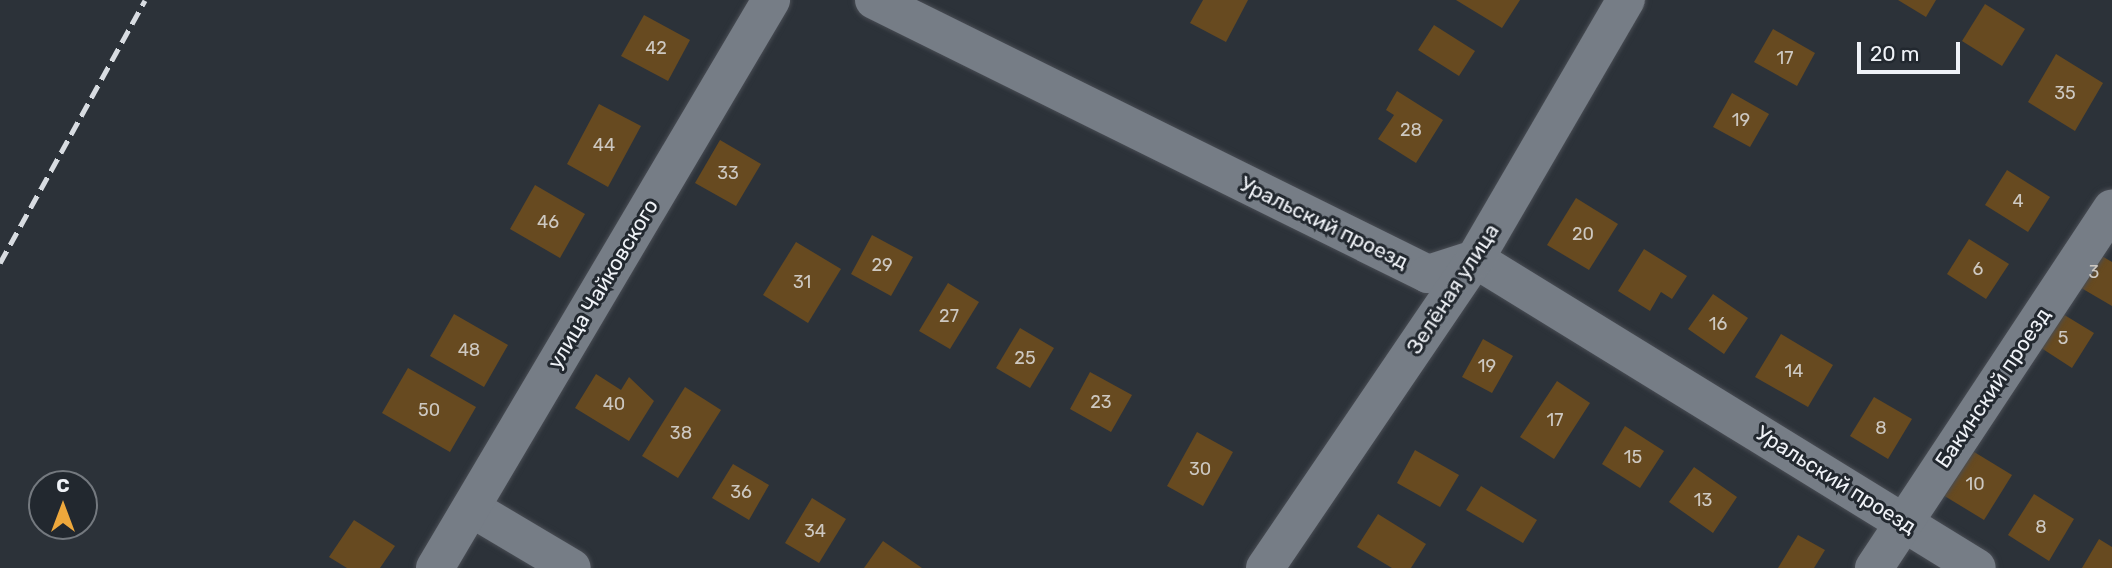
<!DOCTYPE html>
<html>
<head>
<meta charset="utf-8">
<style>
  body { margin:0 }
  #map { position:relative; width:2112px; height:568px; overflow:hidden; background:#2c3239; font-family:Rubik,sans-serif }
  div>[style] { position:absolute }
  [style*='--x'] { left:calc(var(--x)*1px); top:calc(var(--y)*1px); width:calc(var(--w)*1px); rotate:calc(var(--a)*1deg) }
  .building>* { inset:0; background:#674a20 }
  .roads { filter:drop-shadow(0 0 2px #494d54) drop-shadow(0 0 2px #494d54) }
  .minor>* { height:38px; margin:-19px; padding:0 19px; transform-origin:19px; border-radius:19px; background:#767d86 }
  .rail>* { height:5px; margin-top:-2.5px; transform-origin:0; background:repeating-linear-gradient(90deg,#d8dce1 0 14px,transparent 0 21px) }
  span { translate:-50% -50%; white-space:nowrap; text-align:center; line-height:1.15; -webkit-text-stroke:6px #22282f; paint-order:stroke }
  .number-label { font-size:18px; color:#cdc8c1 }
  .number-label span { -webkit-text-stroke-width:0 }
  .street-label { font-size:21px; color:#eff2f7 }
  .north { position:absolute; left:28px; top:470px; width:70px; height:70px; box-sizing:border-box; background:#22282f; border:2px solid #74797f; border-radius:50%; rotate:0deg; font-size:19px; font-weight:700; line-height:28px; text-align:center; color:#eff2f7 }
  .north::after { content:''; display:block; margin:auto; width:24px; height:32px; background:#eea83c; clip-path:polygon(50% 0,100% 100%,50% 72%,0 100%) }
  .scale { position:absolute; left:1857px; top:42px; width:103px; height:32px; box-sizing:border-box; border:4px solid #eff2f7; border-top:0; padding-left:9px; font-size:21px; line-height:24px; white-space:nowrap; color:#eff2f7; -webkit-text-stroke:5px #22282f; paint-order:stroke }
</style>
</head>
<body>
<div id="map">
  <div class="building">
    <div style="clip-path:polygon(1203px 0,1248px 0,1226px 42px,1190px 23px)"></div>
    <div style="clip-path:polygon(1456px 0,1520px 0,1502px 28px)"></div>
    <div style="clip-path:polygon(1898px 0,1936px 0,1926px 17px)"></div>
    <div style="clip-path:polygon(1985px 4px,2025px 29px,2002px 66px,1962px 41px)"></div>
    <div style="clip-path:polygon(644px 15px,690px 40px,668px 81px,621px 56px)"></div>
    <div style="clip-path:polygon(1434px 25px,1475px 51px,1459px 76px,1418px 50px)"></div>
    <div style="clip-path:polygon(1773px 29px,1815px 53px,1797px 86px,1754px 62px)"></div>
    <div style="clip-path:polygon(2056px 54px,2103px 83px,2075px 131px,2028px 102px)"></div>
    <div style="clip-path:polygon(1397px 91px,1443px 120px,1416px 163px,1378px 139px,1394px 115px,1386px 110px)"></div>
    <div style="clip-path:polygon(1732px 93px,1769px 114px,1750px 147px,1713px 127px)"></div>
    <div style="clip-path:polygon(599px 104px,641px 126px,608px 187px,567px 164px)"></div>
    <div style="clip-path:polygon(720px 140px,761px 164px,736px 206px,695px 183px)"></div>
    <div style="clip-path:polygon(2007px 170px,2050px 197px,2028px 232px,1985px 205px)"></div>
    <div style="clip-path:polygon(535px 185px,585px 214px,560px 258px,510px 229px)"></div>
    <div style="clip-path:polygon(1576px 198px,1618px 224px,1589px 270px,1547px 245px)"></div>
    <div style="clip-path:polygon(872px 235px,913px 257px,891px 296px,851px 274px)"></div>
    <div style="clip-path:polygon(1969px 239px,2009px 264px,1986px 299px,1947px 274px)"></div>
    <div style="clip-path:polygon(796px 242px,841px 269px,808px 323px,763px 295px)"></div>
    <div style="clip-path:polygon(1644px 249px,1687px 276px,1672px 299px,1661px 292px,1650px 311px,1618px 291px)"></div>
    <div style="clip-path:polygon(2090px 249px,2112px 262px,2112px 306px,2071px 282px)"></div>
    <div style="clip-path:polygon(948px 283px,979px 302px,950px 349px,919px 331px)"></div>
    <div style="clip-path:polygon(1713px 294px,1748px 318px,1724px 354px,1688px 329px)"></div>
    <div style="clip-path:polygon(2053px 308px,2094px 333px,2072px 368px,2032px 342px)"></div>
    <div style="clip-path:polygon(454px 314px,508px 345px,484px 387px,430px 356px)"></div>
    <div style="clip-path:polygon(1020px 328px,1054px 348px,1030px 388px,996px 368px)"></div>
    <div style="clip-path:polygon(1781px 334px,1833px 365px,1808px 407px,1755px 377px)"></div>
    <div style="clip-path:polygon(1483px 339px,1513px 356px,1492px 393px,1462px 377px)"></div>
    <div style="clip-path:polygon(408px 368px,476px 407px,450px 452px,382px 413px)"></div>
    <div style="clip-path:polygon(1090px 372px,1132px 395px,1111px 432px,1070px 409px)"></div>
    <div style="clip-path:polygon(596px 374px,621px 390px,629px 377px,654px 401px,629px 441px,575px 408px)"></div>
    <div style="clip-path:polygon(1557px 381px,1590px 403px,1554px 459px,1520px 437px)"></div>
    <div style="clip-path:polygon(685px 387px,721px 410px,678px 478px,642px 456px)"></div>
    <div style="clip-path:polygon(1874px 397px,1912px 419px,1888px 459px,1850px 436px)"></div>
    <div style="clip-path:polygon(1625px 426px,1664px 451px,1640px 488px,1602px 464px)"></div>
    <div style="clip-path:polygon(1197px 432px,1233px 452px,1203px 506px,1167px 486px)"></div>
    <div style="clip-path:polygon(1966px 447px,2012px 475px,1984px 520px,1938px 492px)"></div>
    <div style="clip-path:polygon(1415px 450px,1459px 475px,1440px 507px,1397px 483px)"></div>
    <div style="clip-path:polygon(733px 464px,769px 485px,749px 520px,712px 498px)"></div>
    <div style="clip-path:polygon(1694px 467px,1737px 497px,1713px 533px,1669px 502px)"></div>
    <div style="clip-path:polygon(1481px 486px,1537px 520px,1523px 543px,1466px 510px)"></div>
    <div style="clip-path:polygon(2034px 494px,2074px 519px,2049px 561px,2008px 535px)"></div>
    <div style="clip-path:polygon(812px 498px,846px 519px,819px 563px,785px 543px)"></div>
    <div style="clip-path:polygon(1378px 514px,1426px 544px,1411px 568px,1392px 568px,1357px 547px)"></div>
    <div style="clip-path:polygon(354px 520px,395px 546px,380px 568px,347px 568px,329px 557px)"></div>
    <div style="clip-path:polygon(1798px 535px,1825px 550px,1814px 568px,1778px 568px)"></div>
    <div style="clip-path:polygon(2099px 539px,2112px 547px,2112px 568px,2082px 568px)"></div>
    <div style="clip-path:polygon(883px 541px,922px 568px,864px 568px)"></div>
  </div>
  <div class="roads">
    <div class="minor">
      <div style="--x:874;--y:0;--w:618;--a:26.32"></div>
      <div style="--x:1428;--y:274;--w:49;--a:-17.7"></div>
      <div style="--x:1475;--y:259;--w:589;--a:31.61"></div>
      <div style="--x:471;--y:508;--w:117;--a:30.7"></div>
      <div style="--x:435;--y:568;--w:660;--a:-59.39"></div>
      <div style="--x:1265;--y:568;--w:374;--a:-55.8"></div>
      <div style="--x:1475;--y:259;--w:300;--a:-59.8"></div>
      <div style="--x:1874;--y:568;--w:431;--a:-56.5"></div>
    </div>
  </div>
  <div class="rail">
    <div style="--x:0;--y:263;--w:300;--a:-61.1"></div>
  </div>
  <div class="number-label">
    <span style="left:656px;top:48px">42</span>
    <span style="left:1785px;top:58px">17</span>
    <span style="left:2065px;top:93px">35</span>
    <span style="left:1741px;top:120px">19</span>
    <span style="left:1411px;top:130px">28</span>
    <span style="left:604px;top:145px">44</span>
    <span style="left:728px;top:173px">33</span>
    <span style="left:2018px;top:201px">4</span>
    <span style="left:548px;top:222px">46</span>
    <span style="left:1583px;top:234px">20</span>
    <span style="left:882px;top:265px">29</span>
    <span style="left:1978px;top:269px">6</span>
    <span style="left:2094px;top:272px">3</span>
    <span style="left:802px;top:282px">31</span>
    <span style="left:949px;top:316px">27</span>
    <span style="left:1718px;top:324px">16</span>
    <span style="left:2063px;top:338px">5</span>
    <span style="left:469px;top:350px">48</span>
    <span style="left:1025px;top:358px">25</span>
    <span style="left:1487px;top:366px">19</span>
    <span style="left:1794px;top:371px">14</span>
    <span style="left:1101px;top:402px">23</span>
    <span style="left:614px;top:404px">40</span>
    <span style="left:429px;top:410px">50</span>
    <span style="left:1555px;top:420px">17</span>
    <span style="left:1881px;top:428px">8</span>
    <span style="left:681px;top:433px">38</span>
    <span style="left:1633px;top:457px">15</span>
    <span style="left:1200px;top:469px">30</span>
    <span style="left:1975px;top:484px">10</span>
    <span style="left:741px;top:492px">36</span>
    <span style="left:1703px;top:500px">13</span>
    <span style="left:2041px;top:527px">8</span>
    <span style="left:815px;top:531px">34</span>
  </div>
  <div class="street-label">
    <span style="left:1324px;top:223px;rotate:26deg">Уральский проезд</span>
    <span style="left:603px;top:284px;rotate:-59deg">улица Чайковского</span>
    <span style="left:1453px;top:289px;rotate:-57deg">Зелёная улица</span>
    <span style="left:1993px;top:388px;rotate:-56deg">Бакинский проезд</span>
    <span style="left:1836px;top:480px;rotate:32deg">Уральский проезд</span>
  </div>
  <div class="north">С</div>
  <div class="scale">20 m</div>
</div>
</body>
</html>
